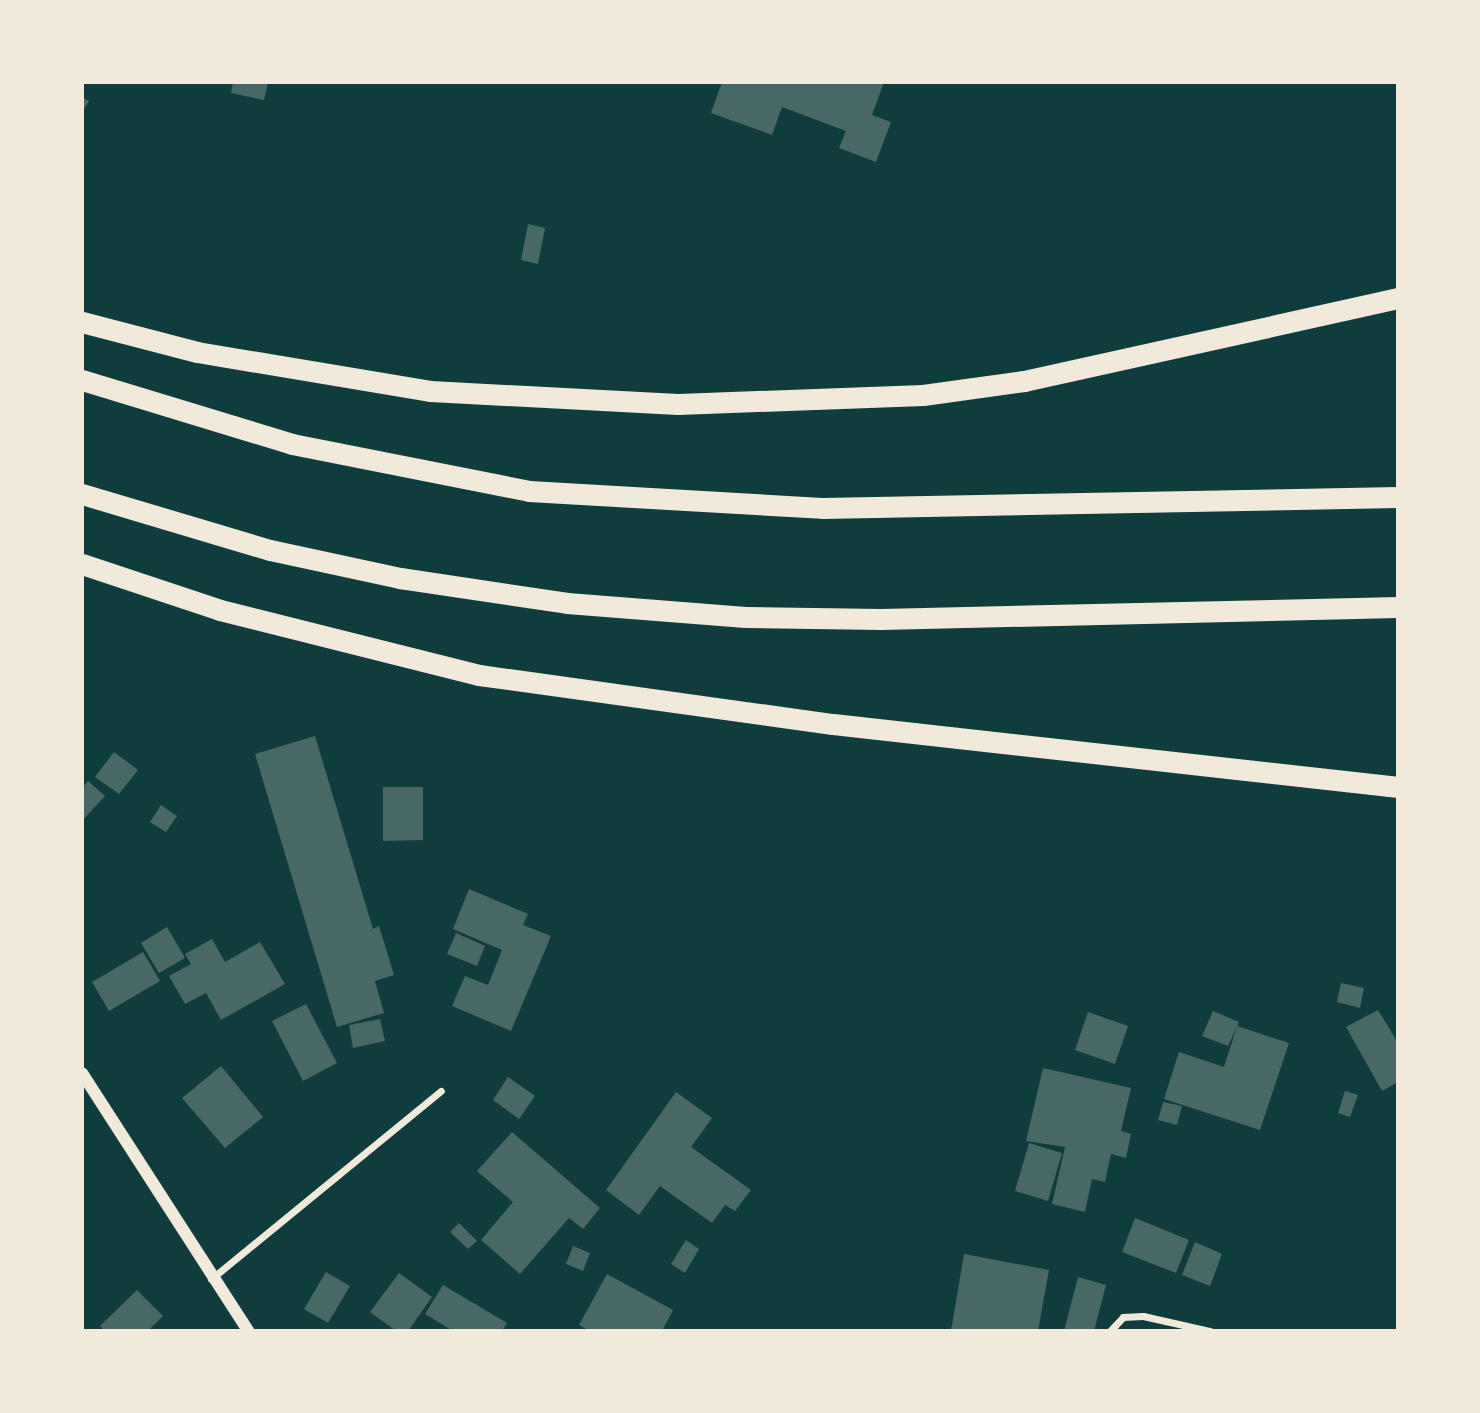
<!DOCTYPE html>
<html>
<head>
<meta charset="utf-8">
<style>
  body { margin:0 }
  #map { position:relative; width:1480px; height:1413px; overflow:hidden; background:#0f3d3e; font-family:Commissioner,sans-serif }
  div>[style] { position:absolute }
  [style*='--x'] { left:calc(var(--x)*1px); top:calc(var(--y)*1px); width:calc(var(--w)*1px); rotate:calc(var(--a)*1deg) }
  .building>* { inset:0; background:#486865 }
  .minor>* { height:7px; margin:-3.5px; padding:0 3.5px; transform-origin:3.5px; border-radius:3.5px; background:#f1e9da }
  .tertiary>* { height:12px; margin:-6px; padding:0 6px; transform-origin:6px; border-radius:6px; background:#f1e9da }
  .motorway>* { height:21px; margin:-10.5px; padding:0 10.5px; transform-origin:10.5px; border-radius:10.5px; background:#f1e9da }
  span { translate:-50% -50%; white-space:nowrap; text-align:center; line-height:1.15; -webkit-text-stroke:7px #f1e9da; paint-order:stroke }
  .frame { position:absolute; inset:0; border:84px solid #f1e9da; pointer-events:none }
</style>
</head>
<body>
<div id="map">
  <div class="building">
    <div style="clip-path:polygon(233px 82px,268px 82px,264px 100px,231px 93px)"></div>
    <div style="clip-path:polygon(722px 82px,884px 82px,872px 115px,891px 122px,876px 162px,839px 148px,846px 131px,782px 107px,772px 135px,711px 113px)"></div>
    <div style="clip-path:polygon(82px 97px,89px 101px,82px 112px)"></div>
    <div style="clip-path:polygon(528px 224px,545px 228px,538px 264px,521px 260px)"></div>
    <div style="clip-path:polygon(315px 736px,373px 929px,379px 926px,394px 975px,375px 981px,384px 1013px,337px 1027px,255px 754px)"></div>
    <div style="clip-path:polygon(114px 752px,138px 770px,119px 794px,95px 777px)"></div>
    <div style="clip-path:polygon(88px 781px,105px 796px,82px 821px,82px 788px)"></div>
    <div style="clip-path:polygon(383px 787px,423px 787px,423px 840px,383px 841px)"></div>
    <div style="clip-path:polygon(161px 805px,177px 816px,166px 832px,150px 822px)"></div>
    <div style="clip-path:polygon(469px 889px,528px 914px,523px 925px,551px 936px,511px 1031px,452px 1006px,465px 976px,488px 985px,502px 950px,453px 929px)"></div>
    <div style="clip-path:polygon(167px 927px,185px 958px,159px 973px,141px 943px)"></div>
    <div style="clip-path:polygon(456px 933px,485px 946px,477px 966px,447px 954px)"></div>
    <div style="clip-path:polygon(212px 939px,225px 962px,260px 942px,285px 984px,221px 1020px,206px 993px,185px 1004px,169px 976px,191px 964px,185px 954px)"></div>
    <div style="clip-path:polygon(143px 952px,160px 981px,109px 1011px,92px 982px)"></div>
    <div style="clip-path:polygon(1341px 983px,1364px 988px,1360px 1008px,1337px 1002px)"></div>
    <div style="clip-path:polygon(306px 1004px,337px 1063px,303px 1081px,272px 1021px)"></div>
    <div style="clip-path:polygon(1378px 1010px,1398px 1043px,1398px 1082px,1382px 1091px,1346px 1027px)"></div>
    <div style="clip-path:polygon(1213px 1011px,1239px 1022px,1228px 1046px,1202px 1036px)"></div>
    <div style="clip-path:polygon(1088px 1012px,1128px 1026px,1115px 1064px,1075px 1050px)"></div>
    <div style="clip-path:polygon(380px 1019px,385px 1041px,353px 1048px,349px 1025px)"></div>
    <div style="clip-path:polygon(1237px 1026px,1289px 1043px,1260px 1130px,1164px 1099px,1179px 1052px,1224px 1067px)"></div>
    <div style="clip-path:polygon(221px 1066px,263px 1117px,225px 1148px,182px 1098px)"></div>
    <div style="clip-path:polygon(1043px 1068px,1131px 1088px,1121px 1131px,1131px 1134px,1126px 1158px,1111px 1154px,1105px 1182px,1092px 1179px,1085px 1212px,1052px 1204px,1065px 1147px,1026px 1141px)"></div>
    <div style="clip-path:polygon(508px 1077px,535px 1096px,519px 1119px,493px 1100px)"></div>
    <div style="clip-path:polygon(1345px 1091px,1358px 1095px,1350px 1117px,1338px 1113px)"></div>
    <div style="clip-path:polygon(676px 1092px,712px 1118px,691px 1147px,751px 1190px,735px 1211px,725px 1205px,712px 1223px,660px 1186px,639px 1215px,606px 1190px)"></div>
    <div style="clip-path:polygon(1163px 1102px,1182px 1106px,1177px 1125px,1158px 1120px)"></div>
    <div style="clip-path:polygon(512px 1132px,600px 1208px,583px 1229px,569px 1218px,520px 1274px,481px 1240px,513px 1202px,477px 1171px)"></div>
    <div style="clip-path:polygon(1029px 1143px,1062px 1153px,1048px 1201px,1015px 1191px)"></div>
    <div style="clip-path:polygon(1135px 1218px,1189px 1240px,1176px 1273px,1122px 1252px)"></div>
    <div style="clip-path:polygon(459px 1223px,477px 1241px,468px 1249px,450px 1232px)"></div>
    <div style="clip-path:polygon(686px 1240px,699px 1249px,685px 1273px,671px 1264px)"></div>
    <div style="clip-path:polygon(1195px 1242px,1222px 1254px,1210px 1286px,1182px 1275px)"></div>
    <div style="clip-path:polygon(573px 1246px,590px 1253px,583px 1271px,566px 1264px)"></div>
    <div style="clip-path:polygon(964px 1254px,1049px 1270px,1038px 1331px,951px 1331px)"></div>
    <div style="clip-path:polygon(326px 1272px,350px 1286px,328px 1323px,304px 1309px)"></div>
    <div style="clip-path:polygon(399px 1273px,432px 1297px,408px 1331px,396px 1331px,370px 1312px)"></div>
    <div style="clip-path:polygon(607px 1274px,673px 1310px,662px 1331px,590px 1331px,579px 1325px)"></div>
    <div style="clip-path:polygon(1078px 1277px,1106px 1285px,1094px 1331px,1064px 1331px)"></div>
    <div style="clip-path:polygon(443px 1285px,507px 1323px,502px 1331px,453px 1331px,425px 1314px)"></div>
    <div style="clip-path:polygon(137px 1290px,163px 1316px,148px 1331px,105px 1331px,100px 1326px)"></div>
  </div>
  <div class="minor">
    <div style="--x:211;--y:1279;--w:297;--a:-39.3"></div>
    <div style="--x:1110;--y:1331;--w:19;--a:-47"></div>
    <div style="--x:1123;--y:1317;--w:20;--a:-3"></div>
    <div style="--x:1143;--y:1316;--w:69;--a:12.6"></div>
  </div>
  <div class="tertiary">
    <div style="--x:82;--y:1073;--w:307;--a:57.2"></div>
  </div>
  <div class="motorway">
    <div style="--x:82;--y:322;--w:119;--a:14.6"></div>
    <div style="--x:197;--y:352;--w:236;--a:9.5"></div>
    <div style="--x:430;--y:391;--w:248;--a:3"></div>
    <div style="--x:678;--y:404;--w:245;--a:-2.1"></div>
    <div style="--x:923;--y:395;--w:102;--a:-7.9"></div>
    <div style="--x:1024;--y:381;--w:383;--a:-12.5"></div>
    <div style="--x:82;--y:380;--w:220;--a:16.9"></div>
    <div style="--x:292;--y:444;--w:242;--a:11.2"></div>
    <div style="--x:529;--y:491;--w:293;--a:3.3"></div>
    <div style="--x:822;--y:508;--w:576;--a:-1.09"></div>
    <div style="--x:82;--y:494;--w:196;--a:16.6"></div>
    <div style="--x:270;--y:550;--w:133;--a:12.2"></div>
    <div style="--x:400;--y:578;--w:169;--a:8.5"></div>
    <div style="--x:567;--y:603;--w:179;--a:4.5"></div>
    <div style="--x:745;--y:617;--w:136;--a:0.8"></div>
    <div style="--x:881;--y:619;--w:517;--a:-1.33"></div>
    <div style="--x:82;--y:564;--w:145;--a:18.4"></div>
    <div style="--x:220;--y:610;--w:267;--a:14.1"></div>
    <div style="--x:479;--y:675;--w:357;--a:7.9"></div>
    <div style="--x:833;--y:724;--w:569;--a:6.36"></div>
  </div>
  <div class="frame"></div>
</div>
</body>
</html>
